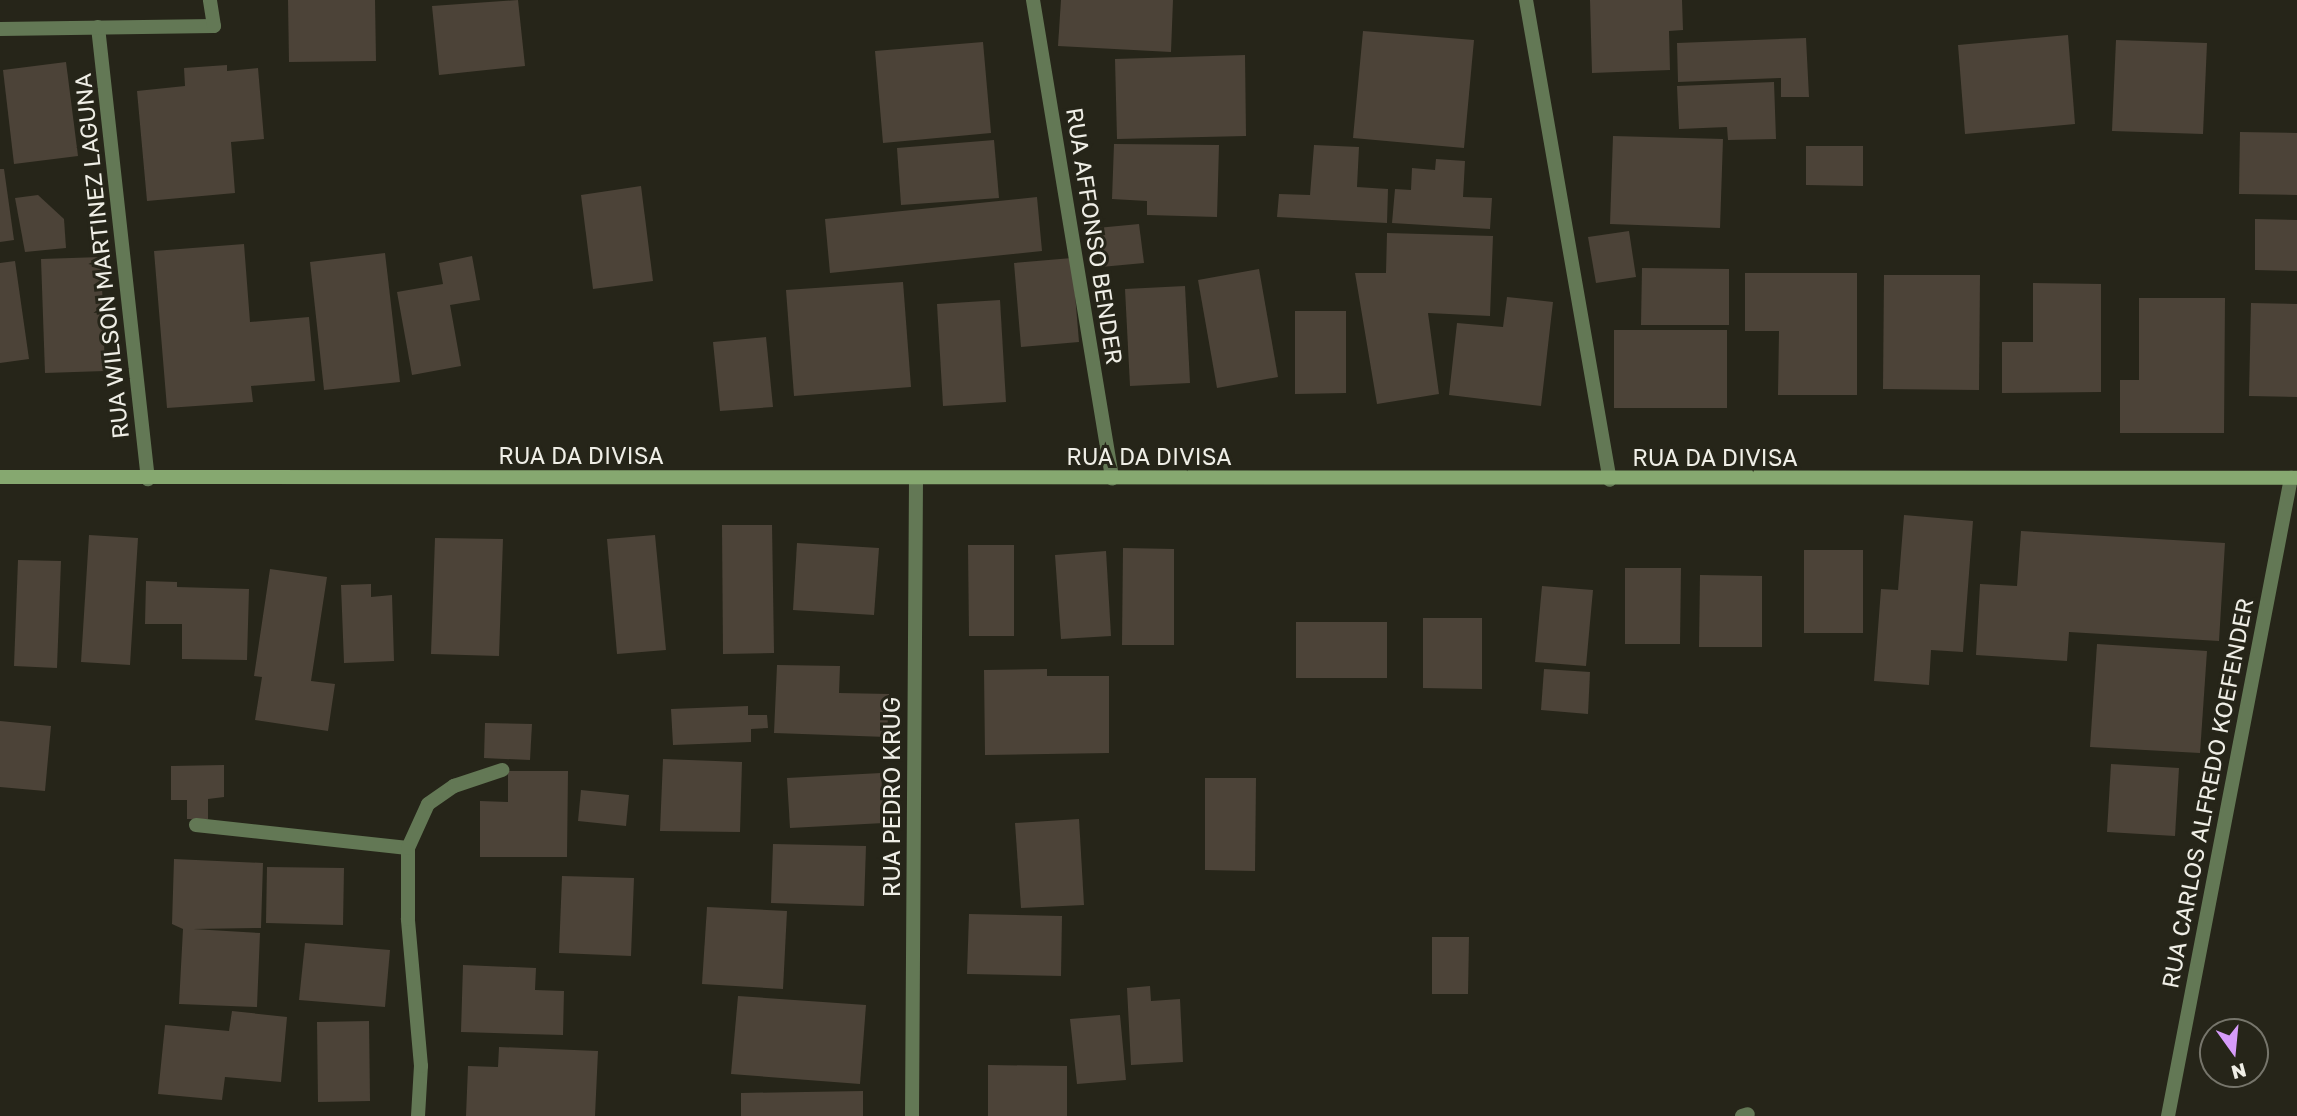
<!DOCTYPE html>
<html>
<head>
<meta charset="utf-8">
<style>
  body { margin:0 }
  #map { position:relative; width:2297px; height:1116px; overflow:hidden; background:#262519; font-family:"Golos Text",sans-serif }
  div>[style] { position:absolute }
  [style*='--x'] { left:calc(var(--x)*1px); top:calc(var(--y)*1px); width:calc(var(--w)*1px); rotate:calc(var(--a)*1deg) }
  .building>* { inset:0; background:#4c4338 }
  .street>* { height:14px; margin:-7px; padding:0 7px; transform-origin:7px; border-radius:7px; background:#637855 }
  .secondary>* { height:14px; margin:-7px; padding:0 7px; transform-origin:7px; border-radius:7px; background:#86a870 }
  span { translate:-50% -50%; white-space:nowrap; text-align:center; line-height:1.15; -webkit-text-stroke:6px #262519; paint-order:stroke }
  .street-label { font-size:23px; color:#efeee6 }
  .north { position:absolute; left:2199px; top:1018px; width:70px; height:70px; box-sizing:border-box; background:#262519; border:2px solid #76756b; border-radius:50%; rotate:165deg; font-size:19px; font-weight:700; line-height:28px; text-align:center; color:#efeee6 }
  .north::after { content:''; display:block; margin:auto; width:24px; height:32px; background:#d69bfa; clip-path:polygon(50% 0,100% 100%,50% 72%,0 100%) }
</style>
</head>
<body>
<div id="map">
  <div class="building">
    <div style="clip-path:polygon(288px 0,375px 0,376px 61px,289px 62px)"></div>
    <div style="clip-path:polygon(518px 0,525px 66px,439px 75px,432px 6px)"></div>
    <div style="clip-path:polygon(1061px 0,1173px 0,1171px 52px,1058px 46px)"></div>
    <div style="clip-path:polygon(1590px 0,1682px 0,1683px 30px,1669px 31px,1670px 70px,1592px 73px)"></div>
    <div style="clip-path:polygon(1363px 31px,1474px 40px,1464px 148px,1353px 138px)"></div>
    <div style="clip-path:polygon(2068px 35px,2075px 124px,1965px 134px,1958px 45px)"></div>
    <div style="clip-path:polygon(1806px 38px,1809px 97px,1781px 97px,1781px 78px,1678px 82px,1677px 43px)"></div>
    <div style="clip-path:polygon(2116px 40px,2207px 43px,2203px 134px,2112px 131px)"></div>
    <div style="clip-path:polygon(983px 42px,991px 133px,883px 143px,875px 51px)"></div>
    <div style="clip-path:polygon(1245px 55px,1246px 136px,1117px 139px,1115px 59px)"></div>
    <div style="clip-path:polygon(66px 62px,78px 156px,14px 164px,3px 70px)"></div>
    <div style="clip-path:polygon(227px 65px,227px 71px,258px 68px,264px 139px,231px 142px,235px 193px,147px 201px,137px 91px,185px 86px,184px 68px)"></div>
    <div style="clip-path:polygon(1774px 82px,1776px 139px,1728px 140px,1727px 127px,1679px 129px,1677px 86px)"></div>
    <div style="clip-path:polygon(2240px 132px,2297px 133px,2297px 195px,2239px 194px)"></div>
    <div style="clip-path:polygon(1613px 136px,1723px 139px,1720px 228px,1610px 224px)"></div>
    <div style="clip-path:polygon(994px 140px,999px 198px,901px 205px,897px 148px)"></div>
    <div style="clip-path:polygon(1114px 144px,1219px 145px,1217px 217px,1147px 215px,1147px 201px,1112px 199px)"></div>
    <div style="clip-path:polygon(1314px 145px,1359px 147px,1357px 187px,1388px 189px,1387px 223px,1277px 217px,1279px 194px,1310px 195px)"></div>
    <div style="clip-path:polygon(1806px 146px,1863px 146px,1863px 186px,1806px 185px)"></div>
    <div style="clip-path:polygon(1436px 159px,1465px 161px,1463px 197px,1492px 198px,1490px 229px,1392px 223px,1395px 189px,1411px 190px,1412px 168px,1435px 170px)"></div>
    <div style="clip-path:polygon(0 169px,4px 169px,14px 240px,0 242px)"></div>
    <div style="clip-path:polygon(641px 186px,653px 281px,593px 289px,581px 195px)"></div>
    <div style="clip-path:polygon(38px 195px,64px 219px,66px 248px,25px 252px,15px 198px)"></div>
    <div style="clip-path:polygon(1037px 197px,1042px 251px,830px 273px,825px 219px)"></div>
    <div style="clip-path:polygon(2255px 219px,2297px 220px,2297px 271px,2255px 270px)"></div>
    <div style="clip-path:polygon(1139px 224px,1144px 263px,1101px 267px,1097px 228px)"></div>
    <div style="clip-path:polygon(1629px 231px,1636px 277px,1596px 283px,1588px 237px)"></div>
    <div style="clip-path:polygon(1387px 233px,1493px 236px,1490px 316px,1428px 313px,1439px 394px,1377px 404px,1355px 273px,1386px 273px)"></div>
    <div style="clip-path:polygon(244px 244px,250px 322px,309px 317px,315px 381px,251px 386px,253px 402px,167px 408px,154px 251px)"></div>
    <div style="clip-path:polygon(385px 253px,400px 382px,324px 390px,310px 262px)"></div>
    <div style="clip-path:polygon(472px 256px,480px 300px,450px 305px,461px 366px,412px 375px,397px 292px,443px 284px,439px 263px)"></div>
    <div style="clip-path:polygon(101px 257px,105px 371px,45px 373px,41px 259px)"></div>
    <div style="clip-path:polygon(1072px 258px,1079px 342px,1021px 347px,1014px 263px)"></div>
    <div style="clip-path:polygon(15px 261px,29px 359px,0 363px,0 263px)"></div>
    <div style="clip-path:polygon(1642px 268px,1729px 269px,1729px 325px,1641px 325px)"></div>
    <div style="clip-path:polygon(1259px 269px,1278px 377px,1217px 388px,1198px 280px)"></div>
    <div style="clip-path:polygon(1745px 273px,1857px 273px,1857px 395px,1778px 395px,1779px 331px,1745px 331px)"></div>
    <div style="clip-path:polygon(1884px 275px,1980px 275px,1979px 390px,1883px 389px)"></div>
    <div style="clip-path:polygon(903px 282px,911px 387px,794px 396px,786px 290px)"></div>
    <div style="clip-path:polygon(2033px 283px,2101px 284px,2101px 392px,2002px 393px,2002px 342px,2033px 342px)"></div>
    <div style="clip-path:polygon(1185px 286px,1190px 383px,1130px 386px,1125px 289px)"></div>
    <div style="clip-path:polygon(1507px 297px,1553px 302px,1541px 406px,1449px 395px,1457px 323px,1503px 327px)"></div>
    <div style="clip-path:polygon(2139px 298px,2225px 298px,2224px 433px,2120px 433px,2120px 380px,2139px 380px)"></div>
    <div style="clip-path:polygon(1000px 300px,1006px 402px,943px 406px,937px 304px)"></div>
    <div style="clip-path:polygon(2251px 303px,2297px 304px,2297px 397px,2249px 396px)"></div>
    <div style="clip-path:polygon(1295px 311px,1346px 311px,1346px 393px,1295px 394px)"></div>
    <div style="clip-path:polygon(1614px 330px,1727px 330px,1727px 408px,1614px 408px)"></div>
    <div style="clip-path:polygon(766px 337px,773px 407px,720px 411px,713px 342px)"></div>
    <div style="clip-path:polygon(1904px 515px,1973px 521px,1963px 652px,1931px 650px,1929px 685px,1874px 681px,1881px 589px,1898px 590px)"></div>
    <div style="clip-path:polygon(722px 525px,772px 525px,774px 653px,723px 654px)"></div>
    <div style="clip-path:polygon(2021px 531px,2225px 543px,2219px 641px,2069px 632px,2067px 661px,1976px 655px,1980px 584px,2017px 586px)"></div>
    <div style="clip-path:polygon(89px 535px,138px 538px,130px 665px,81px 662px)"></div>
    <div style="clip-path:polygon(655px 535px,666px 650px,617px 654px,607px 539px)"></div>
    <div style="clip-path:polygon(435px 538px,503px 539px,499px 656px,431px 654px)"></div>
    <div style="clip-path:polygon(797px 543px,879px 548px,874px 615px,793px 610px)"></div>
    <div style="clip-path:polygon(968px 545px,1014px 545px,1014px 636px,969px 636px)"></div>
    <div style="clip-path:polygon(1123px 548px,1174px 549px,1174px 645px,1122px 645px)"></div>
    <div style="clip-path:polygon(1804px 550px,1863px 550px,1863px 633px,1804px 633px)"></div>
    <div style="clip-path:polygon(1106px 551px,1111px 636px,1061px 639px,1055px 555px)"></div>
    <div style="clip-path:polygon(18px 560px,61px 561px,57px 668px,14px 666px)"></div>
    <div style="clip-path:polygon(1625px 568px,1681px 568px,1680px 644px,1625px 644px)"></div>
    <div style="clip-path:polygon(270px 569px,327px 577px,311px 681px,335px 684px,328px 731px,255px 720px,262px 677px,254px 676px)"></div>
    <div style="clip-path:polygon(1700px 575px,1762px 576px,1762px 647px,1699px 647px)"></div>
    <div style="clip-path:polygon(146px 581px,177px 582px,177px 587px,249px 589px,247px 660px,182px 659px,182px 624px,145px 624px)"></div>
    <div style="clip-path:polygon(371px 584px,371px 597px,392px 595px,394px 661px,344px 663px,341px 585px)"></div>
    <div style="clip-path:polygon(1542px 586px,1593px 590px,1586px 666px,1535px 662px)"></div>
    <div style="clip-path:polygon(1423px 618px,1482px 618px,1482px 689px,1423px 688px)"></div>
    <div style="clip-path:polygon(1296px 622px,1387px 622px,1387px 678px,1296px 678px)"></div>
    <div style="clip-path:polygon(2097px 644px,2207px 651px,2200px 753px,2090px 747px)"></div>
    <div style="clip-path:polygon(777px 665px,840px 666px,839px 693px,889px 694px,887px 737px,774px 733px)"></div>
    <div style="clip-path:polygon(1047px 669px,1047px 676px,1109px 676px,1109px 753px,985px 755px,984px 670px)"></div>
    <div style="clip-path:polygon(1544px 669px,1590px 672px,1588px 714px,1541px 710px)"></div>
    <div style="clip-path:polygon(748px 706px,748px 715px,767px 715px,768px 728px,751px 729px,751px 742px,673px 745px,671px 709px)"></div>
    <div style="clip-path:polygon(0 721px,51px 726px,45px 791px,0 787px)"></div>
    <div style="clip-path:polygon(485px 723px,532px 724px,530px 760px,484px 758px)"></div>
    <div style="clip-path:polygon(663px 759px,742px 762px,740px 832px,660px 831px)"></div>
    <div style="clip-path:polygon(2111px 764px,2179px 768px,2175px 836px,2107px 832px)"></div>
    <div style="clip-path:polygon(224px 765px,224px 797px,208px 799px,208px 819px,187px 819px,187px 800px,171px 800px,171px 766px)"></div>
    <div style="clip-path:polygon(508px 771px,568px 771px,567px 857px,480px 857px,480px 801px,508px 802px)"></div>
    <div style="clip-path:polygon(881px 773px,884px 823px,790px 828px,787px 778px)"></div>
    <div style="clip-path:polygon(1205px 778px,1256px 778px,1255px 871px,1205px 870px)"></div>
    <div style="clip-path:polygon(581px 790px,629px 795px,626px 826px,578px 821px)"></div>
    <div style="clip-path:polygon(1079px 819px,1084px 905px,1021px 908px,1015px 823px)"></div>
    <div style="clip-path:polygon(773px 844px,866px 846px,864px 906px,771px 903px)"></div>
    <div style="clip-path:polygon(174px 859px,263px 863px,261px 928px,193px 929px,260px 933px,257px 1007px,179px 1004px,183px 929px,172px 924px)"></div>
    <div style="clip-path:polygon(267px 867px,344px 868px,343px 925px,266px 923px)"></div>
    <div style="clip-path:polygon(562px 876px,634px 878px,631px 956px,559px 953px)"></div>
    <div style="clip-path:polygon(707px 907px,787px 911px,783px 989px,702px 984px)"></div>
    <div style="clip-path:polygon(969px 914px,1062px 916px,1061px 976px,967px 974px)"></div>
    <div style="clip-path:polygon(1432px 937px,1469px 937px,1468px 994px,1432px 994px)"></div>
    <div style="clip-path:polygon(305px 943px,390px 950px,385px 1007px,299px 1000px)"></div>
    <div style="clip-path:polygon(463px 965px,536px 968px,535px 990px,564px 991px,563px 1035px,461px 1032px)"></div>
    <div style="clip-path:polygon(1150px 986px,1151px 1001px,1180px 999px,1183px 1062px,1131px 1065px,1127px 988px)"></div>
    <div style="clip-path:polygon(738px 996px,866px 1005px,860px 1084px,731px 1074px)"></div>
    <div style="clip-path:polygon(232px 1011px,287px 1017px,281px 1082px,225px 1077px,222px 1100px,158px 1094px,165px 1025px,229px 1031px)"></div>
    <div style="clip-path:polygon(1120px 1015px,1126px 1080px,1077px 1084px,1070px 1019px)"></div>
    <div style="clip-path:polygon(369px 1021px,370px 1101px,318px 1102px,317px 1022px)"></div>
    <div style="clip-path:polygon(499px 1047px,598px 1051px,595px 1116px,466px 1116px,468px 1066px,498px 1067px)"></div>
    <div style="clip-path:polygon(988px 1065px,1067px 1066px,1067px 1116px,988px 1116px)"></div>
    <div style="clip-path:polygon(863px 1091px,863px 1116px,741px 1116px,741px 1093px)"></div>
  </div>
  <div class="street">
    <div style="--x:1033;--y:0;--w:485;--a:80.6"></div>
    <div style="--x:1526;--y:0;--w:487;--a:80.1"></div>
    <div style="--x:98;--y:27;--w:455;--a:83.7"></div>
    <div style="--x:0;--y:29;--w:214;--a:-0.8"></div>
    <div style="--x:214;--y:26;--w:26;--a:-99"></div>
    <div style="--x:196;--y:825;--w:213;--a:6.2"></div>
    <div style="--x:418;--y:1116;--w:50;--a:-86.6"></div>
    <div style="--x:421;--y:1066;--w:148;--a:-95.1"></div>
    <div style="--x:408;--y:919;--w:71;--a:-90"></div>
    <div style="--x:408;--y:848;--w:48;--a:-65.6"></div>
    <div style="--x:428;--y:804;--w:32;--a:-35"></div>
    <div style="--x:454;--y:786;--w:51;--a:-18.4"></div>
    <div style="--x:912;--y:1116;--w:638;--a:-89.64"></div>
    <div style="--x:1742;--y:1116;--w:6;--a:-18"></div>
    <div style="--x:2168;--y:1116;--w:650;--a:-79.09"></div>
  </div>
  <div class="secondary">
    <div style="--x:0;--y:477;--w:2297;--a:0.02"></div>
  </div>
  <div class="street-label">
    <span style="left:1095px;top:236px;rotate:81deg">RUA AFFONSO BENDER</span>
    <span style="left:101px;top:256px;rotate:-96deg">RUA WILSON MARTINEZ LAGUNA</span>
    <span style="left:581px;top:455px">RUA DA DIVISA</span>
    <span style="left:1149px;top:456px">RUA DA DIVISA</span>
    <span style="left:1715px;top:457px">RUA DA DIVISA</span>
    <span style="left:2207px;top:793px;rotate:-79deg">RUA CARLOS ALFREDO KOEFENDER</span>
    <span style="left:891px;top:797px;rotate:-90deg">RUA PEDRO KRUG</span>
  </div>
  <div class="north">N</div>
</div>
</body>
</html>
